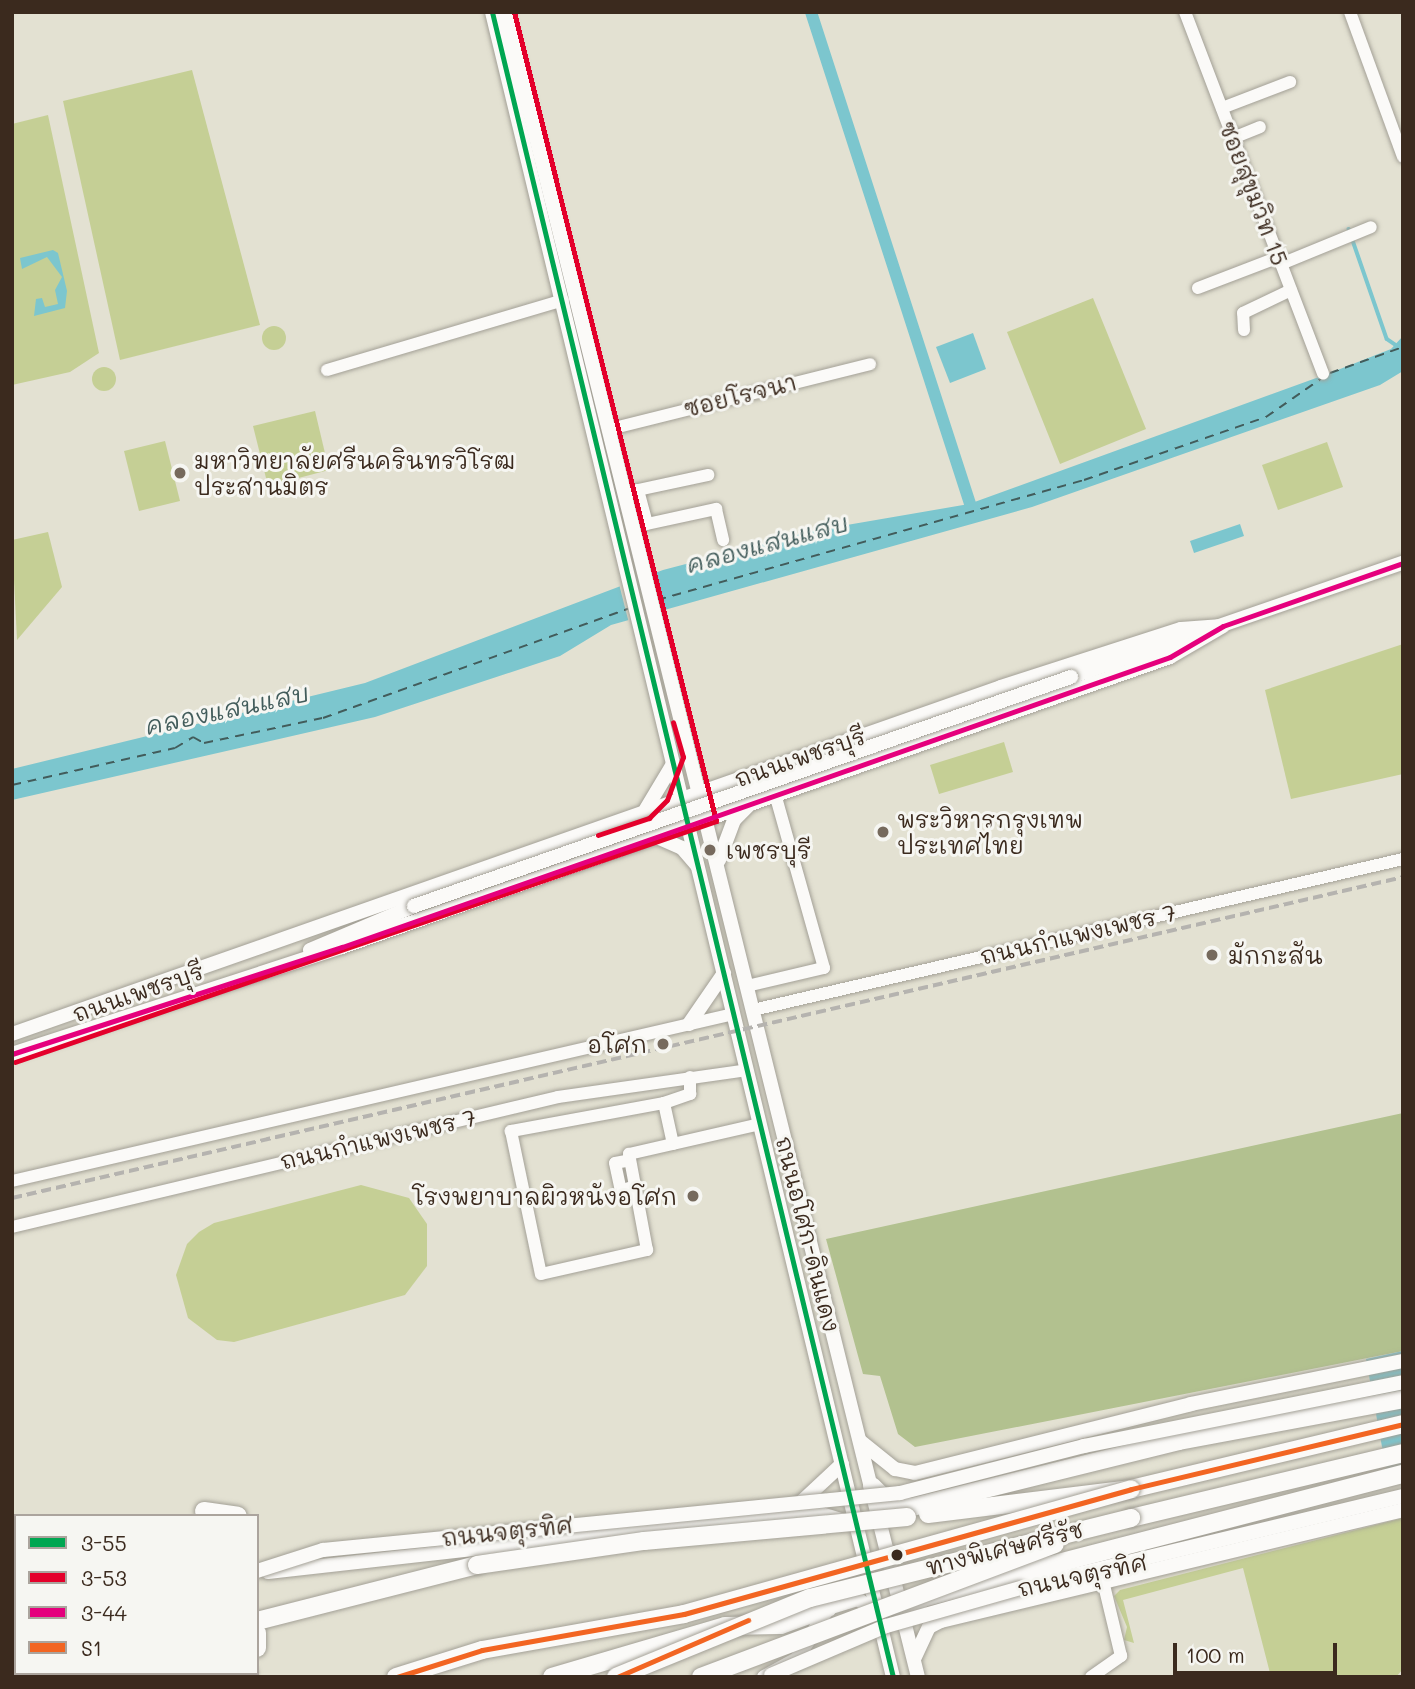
<!DOCTYPE html>
<html>
<head>
<meta charset="utf-8">
<style>
  body { margin:0 }
  #map { position:relative; width:1415px; height:1689px; overflow:hidden; background:#e3e1d2; font-family:Mali,"Playpen Sans Thai",sans-serif }
  div>[style] { position:absolute }
  [style*='--x'] { left:calc(var(--x)*1px); top:calc(var(--y)*1px); width:calc(var(--w)*1px); rotate:calc(var(--a)*1deg) }
  .green>* { inset:0; background:#c5cf95 }
  .round { border-radius:50% }
  .forest>* { inset:0; background:#b2c18f }
  .water>* { inset:0; background:#7cc6ce }
  .pier>* { inset:0; background:#e3e1d2 }
  .stream>* { height:3.5px; margin:-1.75px; padding:0 1.75px; transform-origin:1.75px; border-radius:1.75px; background:#7cc6ce }
  .canal>* { height:12px; margin:-6px; padding:0 6px; transform-origin:6px; border-radius:6px; background:#7cc6ce }
  .ferry>* { height:2px; margin-top:-1px; transform-origin:0; background:repeating-linear-gradient(90deg,#425c5b 0 9px,transparent 0 16px) }
  .roads { filter:drop-shadow(0 0 2px #a3a096) drop-shadow(0 0 2px #a3a096) }
  .minor>* { height:12px; margin:-6px; padding:0 6px; transform-origin:6px; border-radius:6px; background:#fbfaf8 }
  .major>* { height:14px; margin:-7px; padding:0 7px; transform-origin:7px; border-radius:7px; background:#fbfaf8 }
  .highway>* { height:18px; margin:-9px; padding:0 9px; transform-origin:9px; border-radius:9px; background:#fbfaf8 }
  .rail>* { height:3.5px; margin-top:-1.75px; transform-origin:0; background:repeating-linear-gradient(90deg,#b5b3af 0 10px,transparent 0 15px) }
  .bridges { filter:drop-shadow(0 0 2px #a3a096) drop-shadow(0 0 2px #a3a096) }
  .major-bridge>* { height:14px; margin:-7px; padding:0 7px; transform-origin:7px; border-radius:7px; background:#fbfaf8 }
  .highway-bridge>* { height:18px; margin:-9px; padding:0 9px; transform-origin:9px; border-radius:9px; background:#fbfaf8 }
  .bus-1>* { height:5px; margin:-2.5px; padding:0 2.5px; transform-origin:2.5px; border-radius:2.5px; background:#00a651 }
  .bus-2>* { height:5px; margin:-2.5px; padding:0 2.5px; transform-origin:2.5px; border-radius:2.5px; background:#e4002b }
  .bus-3>* { height:5px; margin:-2.5px; padding:0 2.5px; transform-origin:2.5px; border-radius:2.5px; background:#e5007d }
  .bus-4>* { height:5px; margin:-2.5px; padding:0 2.5px; transform-origin:2.5px; border-radius:2.5px; background:#f26522 }
  .dots>* { width:19px; height:19px; translate:-50% -50%; box-sizing:border-box; border:4px solid #f6f6f2; border-radius:50% }
  span { translate:-50% -50%; white-space:nowrap; text-align:center; line-height:1.15; -webkit-text-stroke:6px #f6f6f2; paint-order:stroke }
  .street-label { font-size:23px; color:#3b2a1e }
  .poi-label { font-size:23px; color:#3b2a1e }
  .left { translate:0 -50%; text-align:left }
  .right { translate:-100% -50%; text-align:right }
  .water-label { font-size:24px; color:#425c5b; font-style:italic }
  .frame { position:absolute; inset:0; border:14px solid #3b2a1e; pointer-events:none }
  .legend { position:absolute; left:14px; top:1514px; width:245px; height:161px; box-sizing:border-box; background:#f6f6f2; border:2px solid #aba49d; margin:0; padding:9px 12px; list-style:none; font-size:21px; color:#3b2a1e }
  .legend li { display:flex; align-items:center; gap:14px; height:35px }
  .legend b { width:35px; border:2px solid #aba49d }
  .scale { position:absolute; left:1173px; top:1643px; width:164px; height:32px; box-sizing:border-box; border:4px solid #3b2a1e; border-top:0; padding-left:9px; font-size:21px; line-height:24px; white-space:nowrap; color:#3b2a1e; -webkit-text-stroke:5px #f6f6f2; paint-order:stroke }
</style>
</head>
<body>
<div id="map">
  <div class="green">
    <div style="clip-path:polygon(192px 70px,260px 325px,120px 360px,63px 101px)"></div>
    <div style="clip-path:polygon(48px 115px,99px 353px,70px 372px,12px 385px,12px 124px)"></div>
    <div style="clip-path:polygon(1093px 298px,1146px 429px,1060px 464px,1007px 332px)"></div>
    <div class="round" style="left:262px;top:326px;width:24px;height:24px"></div>
    <div class="round" style="left:92px;top:367px;width:24px;height:24px"></div>
    <div style="clip-path:polygon(315px 411px,329px 470px,268px 486px,253px 426px)"></div>
    <div style="clip-path:polygon(165px 441px,180px 501px,139px 511px,124px 451px)"></div>
    <div style="clip-path:polygon(1327px 442px,1343px 487px,1278px 510px,1262px 465px)"></div>
    <div style="clip-path:polygon(48px 532px,62px 587px,17px 640px,12px 540px)"></div>
    <div style="clip-path:polygon(1403px 644px,1403px 774px,1291px 799px,1265px 690px)"></div>
    <div style="clip-path:polygon(1004px 742px,1013px 772px,939px 794px,930px 765px)"></div>
    <div style="clip-path:polygon(361px 1185px,409px 1198px,427px 1224px,427px 1266px,405px 1295px,234px 1342px,217px 1340px,188px 1318px,176px 1275px,187px 1244px,199px 1232px,214px 1223px)"></div>
    <div style="clip-path:polygon(1403px 1518px,1403px 1669px,1396px 1677px,1271px 1677px,1243px 1568px,1123px 1600px,1134px 1643px,1124px 1640px,1127px 1627px,1114px 1596px,1120px 1590px)"></div>
  </div>
  <div class="forest">
    <div style="clip-path:polygon(1403px 1113px,1403px 1351px,915px 1447px,898px 1434px,880px 1376px,863px 1374px,826px 1239px)"></div>
  </div>
  <div class="water">
    <div style="clip-path:polygon(53px 250px,58px 253px,67px 291px,65px 308px,34px 316px,36px 299px,42px 298px,45px 307px,58px 304px,55px 290px,62px 277px,47px 257px,22px 269px,20px 258px)"></div>
    <div style="clip-path:polygon(973px 333px,986px 369px,950px 383px,936px 347px)"></div>
    <div style="clip-path:polygon(1403px 336px,1403px 371px,1380px 385px,1032px 507px,611px 625px,560px 656px,375px 717px,12px 800px,12px 769px,365px 683px,663px 570px,812px 531px,969px 504px,1330px 373px,1391px 349px)"></div>
    <div style="clip-path:polygon(1240px 524px,1244px 536px,1194px 553px,1190px 541px)"></div>
    <div style="clip-path:polygon(1403px 1351px,1403px 1482px,1389px 1485px,1366px 1359px)"></div>
  </div>
  <div class="pier">
    <div style="clip-path:polygon(655px 569px,666px 613px,629px 623px,618px 580px)"></div>
  </div>
  <div class="stream">
    <div style="--x:1349;--y:229;--w:116;--a:70.9"></div>
    <div style="--x:1387;--y:339;--w:11;--a:34"></div>
  </div>
  <div class="canal">
    <div style="--x:811;--y:12;--w:523;--a:72.08"></div>
  </div>
  <div class="ferry">
    <div style="--x:1330;--y:373;--w:77;--a:-19.6"></div>
    <div style="--x:657;--y:600;--w:444;--a:-15.7"></div>
    <div style="--x:1084;--y:480;--w:193;--a:-19.1"></div>
    <div style="--x:1266;--y:417;--w:68;--a:-34.9"></div>
    <div style="--x:12;--y:785;--w:167;--a:-12.8"></div>
    <div style="--x:175;--y:748;--w:21;--a:-31"></div>
    <div style="--x:193;--y:737;--w:13;--a:29"></div>
    <div style="--x:204;--y:743;--w:122;--a:-11.9"></div>
    <div style="--x:323;--y:718;--w:324;--a:-19.7"></div>
  </div>
  <div class="roads">
    <div class="minor">
      <div style="--x:1185;--y:12;--w:387;--a:69.1"></div>
      <div style="--x:1350;--y:12;--w:154;--a:69.9"></div>
      <div style="--x:1222;--y:108;--w:73;--a:-20.9"></div>
      <div style="--x:1233;--y:138;--w:29;--a:-22"></div>
      <div style="--x:1281;--y:264;--w:97;--a:-22.3"></div>
      <div style="--x:1198;--y:288;--w:87;--a:-20.9"></div>
      <div style="--x:1244;--y:330;--w:17;--a:-93"></div>
      <div style="--x:1243;--y:313;--w:53;--a:-25.6"></div>
      <div style="--x:327;--y:370;--w:246;--a:-16.5"></div>
      <div style="--x:610;--y:429;--w:268;--a:-14"></div>
      <div style="--x:638;--y:490;--w:72;--a:-12.1"></div>
      <div style="--x:627;--y:493;--w:11;--a:-15"></div>
      <div style="--x:638;--y:490;--w:35;--a:75"></div>
      <div style="--x:647;--y:524;--w:71;--a:-12.3"></div>
      <div style="--x:716;--y:509;--w:32;--a:77"></div>
      <div style="--x:747;--y:986;--w:79;--a:-13.2"></div>
      <div style="--x:824;--y:968;--w:181;--a:-105.7"></div>
      <div style="--x:753;--y:1010;--w:667;--a:-13.08"></div>
      <div style="--x:664;--y:1103;--w:156;--a:169.6"></div>
      <div style="--x:511;--y:1131;--w:146;--a:78.2"></div>
      <div style="--x:541;--y:1274;--w:109;--a:-12.8"></div>
      <div style="--x:647;--y:1250;--w:98;--a:-100.6"></div>
      <div style="--x:629;--y:1154;--w:134;--a:-12.9"></div>
      <div style="--x:673;--y:1144;--w:42;--a:-102.4"></div>
      <div style="--x:664;--y:1103;--w:28;--a:-19"></div>
      <div style="--x:690;--y:1094;--w:17;--a:-90"></div>
      <div style="--x:626;--y:1161;--w:11;--a:170"></div>
      <div style="--x:615;--y:1163;--w:29;--a:78"></div>
      <div style="--x:621;--y:1191;--w:12;--a:-20"></div>
      <div style="--x:12;--y:1181;--w:740;--a:-13.04"></div>
      <div style="--x:12;--y:1227;--w:561;--a:-13.39"></div>
      <div style="--x:558;--y:1097;--w:191;--a:-8.1"></div>
      <div style="--x:1091;--y:1677;--w:37;--a:-35"></div>
      <div style="--x:1121;--y:1656;--w:73;--a:-103.5"></div>
    </div>
    <div class="major">
      <div style="--x:492;--y:12;--w:1713;--a:76.46"></div>
      <div style="--x:505;--y:12;--w:1715;--a:76.07"></div>
      <div style="--x:1071;--y:677;--w:351;--a:-19"></div>
      <div style="--x:646;--y:809;--w:52;--a:-59"></div>
      <div style="--x:655;--y:836;--w:30;--a:24"></div>
      <div style="--x:682;--y:848;--w:23;--a:49"></div>
      <div style="--x:719;--y:860;--w:43;--a:-69.4"></div>
      <div style="--x:734;--y:820;--w:21;--a:-45"></div>
      <div style="--x:310;--y:950;--w:113;--a:-22.9"></div>
      <div style="--x:689;--y:1024;--w:62;--a:-55.5"></div>
      <div style="--x:12;--y:1034;--w:1048;--a:-19.33"></div>
      <div style="--x:1001;--y:687;--w:189;--a:-17.9"></div>
      <div style="--x:1181;--y:629;--w:41;--a:-4.2"></div>
      <div style="--x:12;--y:1054;--w:347;--a:-18"></div>
      <div style="--x:342;--y:947;--w:877;--a:-19.3"></div>
      <div style="--x:1170;--y:657;--w:61;--a:-30.3"></div>
      <div style="--x:860;--y:1441;--w:45;--a:38.7"></div>
      <div style="--x:895;--y:1469;--w:20;--a:11"></div>
      <div style="--x:915;--y:1473;--w:284;--a:-14"></div>
      <div style="--x:1191;--y:1404;--w:216;--a:-11.5"></div>
      <div style="--x:798;--y:1505;--w:60;--a:-43"></div>
      <div style="--x:268;--y:1572;--w:521;--a:-6.39"></div>
      <div style="--x:786;--y:1514;--w:32;--a:-2"></div>
      <div style="--x:818;--y:1513;--w:28;--a:17"></div>
      <div style="--x:1020;--y:1588;--w:394;--a:-13.5"></div>
      <div style="--x:914;--y:1659;--w:35;--a:-65"></div>
      <div style="--x:929;--y:1627;--w:13;--a:-27"></div>
      <div style="--x:941;--y:1621;--w:475;--a:-13.5"></div>
      <div style="--x:12;--y:1669;--w:4;--a:14"></div>
      <div style="--x:60;--y:1677;--w:6;--a:-45"></div>
      <div style="--x:118;--y:1677;--w:5;--a:-53"></div>
      <div style="--x:764;--y:1677;--w:38;--a:-29"></div>
      <div style="--x:797;--y:1659;--w:60;--a:-58.7"></div>
      <div style="--x:828;--y:1608;--w:31;--a:-17"></div>
      <div style="--x:858;--y:1599;--w:25;--a:37"></div>
    </div>
    <div class="highway">
      <div style="--x:872;--y:1486;--w:25;--a:45"></div>
      <div style="--x:890;--y:1504;--w:22;--a:8"></div>
      <div style="--x:912;--y:1507;--w:275;--a:-13.9"></div>
      <div style="--x:1179;--y:1441;--w:228;--a:-10.6"></div>
      <div style="--x:204;--y:1511;--w:34;--a:8"></div>
      <div style="--x:928;--y:1514;--w:205;--a:-7"></div>
      <div style="--x:1131;--y:1489;--w:280;--a:-13.4"></div>
      <div style="--x:1131;--y:1518;--w:280;--a:-13.4"></div>
      <div style="--x:903;--y:1616;--w:27;--a:-42"></div>
      <div style="--x:923;--y:1598;--w:496;--a:-14.5"></div>
      <div style="--x:257;--y:1621;--w:227;--a:-14.3"></div>
      <div style="--x:257;--y:1633;--w:15;--a:90"></div>
      <div style="--x:192;--y:1677;--w:5;--a:-53"></div>
      <div style="--x:246;--y:1677;--w:4;--a:-63"></div>
      <div style="--x:552;--y:1677;--w:180;--a:-16.4"></div>
      <div style="--x:725;--y:1626;--w:56;--a:-1"></div>
      <div style="--x:781;--y:1625;--w:50;--a:-19.9"></div>
    </div>
  </div>
  <div class="rail">
    <div style="--x:12;--y:1198;--w:1428;--a:-12.99"></div>
  </div>
  <div class="bridges">
    <div class="major-bridge">
      <div style="--x:414;--y:906;--w:696;--a:-19.22"></div>
      <div style="--x:257;--y:1571;--w:69;--a:-17.7"></div>
      <div style="--x:323;--y:1550;--w:580;--a:-5.64"></div>
      <div style="--x:900;--y:1493;--w:190;--a:-14.3"></div>
      <div style="--x:1084;--y:1446;--w:325;--a:-11.3"></div>
      <div style="--x:771;--y:1675;--w:125;--a:-23.1"></div>
      <div style="--x:886;--y:1626;--w:139;--a:-15.8"></div>
    </div>
    <div class="highway-bridge">
      <div style="--x:477;--y:1565;--w:169;--a:-8.2"></div>
      <div style="--x:644;--y:1541;--w:264;--a:-5.2"></div>
      <div style="--x:396;--y:1677;--w:90;--a:-17.4"></div>
      <div style="--x:482;--y:1650;--w:205;--a:-10.1"></div>
      <div style="--x:684;--y:1614;--w:464;--a:-15.6"></div>
      <div style="--x:616;--y:1677;--w:209;--a:-22.2"></div>
      <div style="--x:810;--y:1598;--w:331;--a:-14"></div>
      <div style="--x:701;--y:1677;--w:378;--a:-20.6"></div>
    </div>
  </div>
  <div class="bus-1">
    <div style="--x:492;--y:12;--w:1713;--a:76.46"></div>
  </div>
  <div class="bus-2">
    <div style="--x:598;--y:835;--w:54;--a:-18.4"></div>
    <div style="--x:649;--y:818;--w:25;--a:-45"></div>
    <div style="--x:667;--y:800;--w:46;--a:-69.6"></div>
    <div style="--x:683;--y:757;--w:36;--a:-106"></div>
    <div style="--x:15;--y:1062;--w:741;--a:-18.97"></div>
    <div style="--x:716;--y:821;--w:834;--a:-104.02"></div>
  </div>
  <div class="bus-3">
    <div style="--x:12;--y:1054;--w:347;--a:-18"></div>
    <div style="--x:342;--y:947;--w:877;--a:-19.3"></div>
    <div style="--x:1170;--y:657;--w:61;--a:-30.3"></div>
    <div style="--x:1223;--y:626;--w:191;--a:-19.3"></div>
  </div>
  <div class="bus-4">
    <div style="--x:397;--y:1677;--w:89;--a:-17.6"></div>
    <div style="--x:482;--y:1650;--w:205;--a:-10.1"></div>
    <div style="--x:684;--y:1614;--w:464;--a:-15.6"></div>
    <div style="--x:1131;--y:1489;--w:280;--a:-13.4"></div>
    <div style="--x:617;--y:1677;--w:143;--a:-23.5"></div>
  </div>
  <div class="dots">
    <div style="left:180px;top:473px;background:#766a5d"></div>
    <div style="left:883px;top:832px;background:#766a5d"></div>
    <div style="left:710px;top:850px;background:#766a5d"></div>
    <div style="left:1212px;top:955px;background:#766a5d"></div>
    <div style="left:663px;top:1044px;background:#766a5d"></div>
    <div style="left:693px;top:1196px;background:#766a5d"></div>
    <div style="left:897px;top:1555px;background:#3b2a1e"></div>
  </div>
  <div class="street-label">
    <span style="left:1254px;top:193px;rotate:69deg">ซอยสุขุมวิท 15</span>
    <span style="left:740px;top:395px;rotate:-14deg">ซอยโรจนา</span>
    <span style="left:800px;top:757px;rotate:-19deg">ถนนเพชรบุรี</span>
    <span style="left:1078px;top:934px;rotate:-13deg">ถนนกำแพงเพชร 7</span>
    <span style="left:138px;top:992px;rotate:-19deg">ถนนเพชรบุรี</span>
    <span style="left:378px;top:1139px;rotate:-13deg">ถนนกำแพงเพชร 7</span>
    <span style="left:808px;top:1234px;rotate:76deg">ถนนอโศก-ดินแดง</span>
    <span style="left:507px;top:1531px;rotate:-6deg">ถนนจตุรทิศ</span>
    <span style="left:1004px;top:1548px;rotate:-14deg">ทางพิเศษศรีรัช</span>
    <span style="left:1082px;top:1575px;rotate:-12deg">ถนนจตุรทิศ</span>
  </div>
  <div class="poi-label">
    <span class="left" style="left:194px;top:473px">มหาวิทยาลัยศรีนครินทรวิโรฒ<br>ประสานมิตร</span>
    <span class="left" style="left:897px;top:832px">พระวิหารกรุงเทพ<br>ประเทศไทย</span>
    <span class="left" style="left:726px;top:850px">เพชรบุรี</span>
    <span class="left" style="left:1228px;top:955px">มักกะสัน</span>
    <span class="right" style="left:647px;top:1044px">อโศก</span>
    <span class="right" style="left:677px;top:1196px">โรงพยาบาลผิวหนังอโศก</span>
  </div>
  <div class="water-label">
    <span style="left:767px;top:543px;rotate:-15deg">คลองแสนแสบ</span>
    <span style="left:227px;top:709px;rotate:-12deg">คลองแสนแสบ</span>
  </div>
  <div class="frame"></div>
  <ul class="legend">
  <li><b style="height:9px;background:#00a651"></b>3-55</li>
  <li><b style="height:9px;background:#e4002b"></b>3-53</li>
  <li><b style="height:9px;background:#e5007d"></b>3-44</li>
  <li><b style="height:9px;background:#f26522"></b>S1</li>
  </ul>
  <div class="scale">100 m</div>
</div>
</body>
</html>
